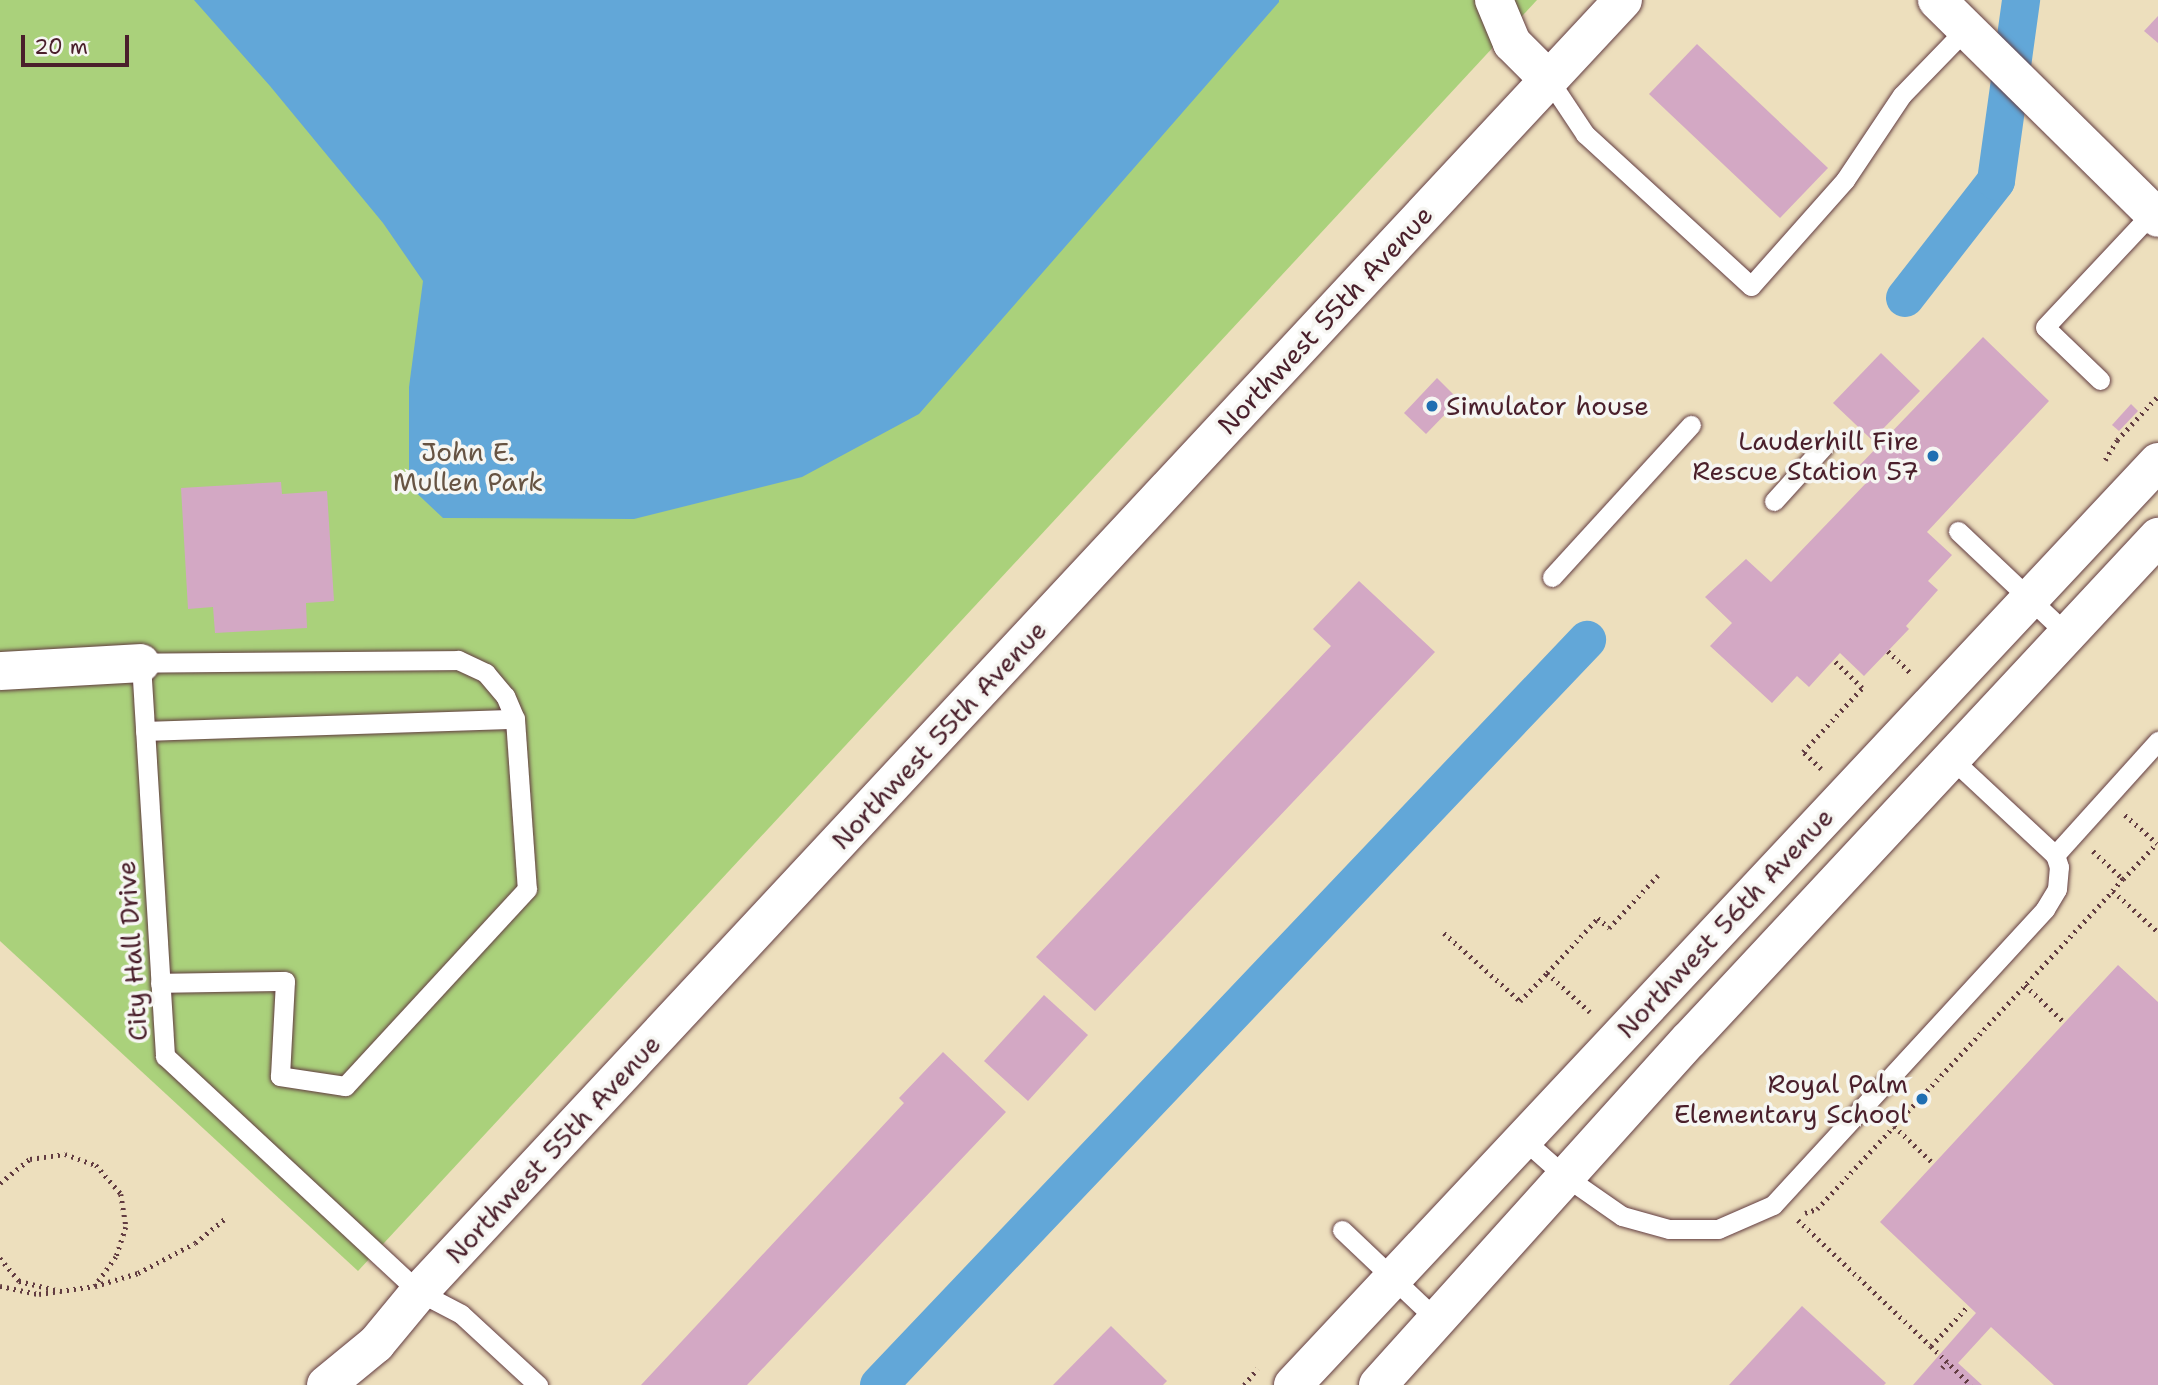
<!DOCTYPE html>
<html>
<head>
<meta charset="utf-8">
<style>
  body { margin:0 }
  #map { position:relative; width:2158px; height:1385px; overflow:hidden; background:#eddfbd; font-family:"Shantell Sans",sans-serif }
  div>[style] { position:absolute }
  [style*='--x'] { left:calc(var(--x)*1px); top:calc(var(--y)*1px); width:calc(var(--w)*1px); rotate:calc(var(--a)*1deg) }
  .green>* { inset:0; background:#aad17b }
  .water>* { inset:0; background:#62a7d8 }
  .canal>* { height:38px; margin:-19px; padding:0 19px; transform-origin:19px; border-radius:19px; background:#62a7d8 }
  .building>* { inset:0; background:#d3a8c4 }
  .path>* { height:4.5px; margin-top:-2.25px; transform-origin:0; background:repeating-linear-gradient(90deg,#623c41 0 2px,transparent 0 7px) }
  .roads { filter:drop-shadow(0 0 2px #623c41) drop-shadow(0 0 2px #623c41) }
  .lane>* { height:19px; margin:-9.5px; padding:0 9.5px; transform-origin:9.5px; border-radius:9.5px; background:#fff }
  .street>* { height:38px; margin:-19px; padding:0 19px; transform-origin:19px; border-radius:19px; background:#fff }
  .secondary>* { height:38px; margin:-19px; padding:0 19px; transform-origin:19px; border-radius:19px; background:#fff }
  .dots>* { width:19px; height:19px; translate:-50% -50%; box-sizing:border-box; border:4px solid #f6f6f2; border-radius:50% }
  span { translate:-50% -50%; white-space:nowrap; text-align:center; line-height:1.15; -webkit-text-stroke:7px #f6f6f2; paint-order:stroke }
  .street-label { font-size:26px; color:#4a1f2b }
  .poi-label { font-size:26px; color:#4a1f2b }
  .left { translate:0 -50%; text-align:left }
  .right { translate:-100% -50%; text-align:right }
  .park-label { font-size:26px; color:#675443 }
  .scale { position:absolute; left:21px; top:35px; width:108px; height:32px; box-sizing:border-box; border:4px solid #4a1f2b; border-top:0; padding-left:9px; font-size:21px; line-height:24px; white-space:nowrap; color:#4a1f2b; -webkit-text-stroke:5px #f6f6f2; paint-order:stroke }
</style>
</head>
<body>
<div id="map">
  <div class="green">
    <div style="clip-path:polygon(0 0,1537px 0,358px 1271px,0 941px)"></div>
  </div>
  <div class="water">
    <div style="clip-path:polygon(194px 0,1279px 0,1279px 2px,919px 414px,802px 477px,634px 519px,443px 518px,409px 486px,409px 387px,423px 281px,383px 223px,270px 86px)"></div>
  </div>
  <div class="canal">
    <div style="--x:1905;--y:298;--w:148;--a:-52.1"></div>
    <div style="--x:1996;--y:181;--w:183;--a:-82.1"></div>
    <div style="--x:879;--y:1385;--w:1028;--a:-46.46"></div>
  </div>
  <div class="building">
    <div style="clip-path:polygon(2158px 16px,2158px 43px,2144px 31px)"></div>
    <div style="clip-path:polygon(1697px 44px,1828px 168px,1780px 218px,1649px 94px)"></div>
    <div style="clip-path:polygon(1983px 337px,2049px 401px,1927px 532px,1952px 555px,1928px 581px,1938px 590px,1906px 626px,1909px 629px,1864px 676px,1840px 653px,1809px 687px,1797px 676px,1772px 703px,1710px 646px,1732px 623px,1705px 597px,1746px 559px,1771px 582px,1870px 479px,1858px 467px)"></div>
    <div style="clip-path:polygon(1881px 353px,1920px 391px,1872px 440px,1833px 403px)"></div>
    <div style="clip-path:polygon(1437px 378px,1459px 400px,1426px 434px,1404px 413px)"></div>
    <div style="clip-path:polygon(2131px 404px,2138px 411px,2119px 431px,2112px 425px)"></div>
    <div style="clip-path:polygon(281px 482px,282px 494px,327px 491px,334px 601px,306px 603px,307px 628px,215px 633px,213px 607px,188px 609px,181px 488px)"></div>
    <div style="clip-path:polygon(1359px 581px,1435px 652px,1095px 1011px,1036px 957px,1331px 646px,1313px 629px)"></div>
    <div style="clip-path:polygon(2118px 965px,2158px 1002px,2158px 1385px,2054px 1385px,1991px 1327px,1958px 1363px,1982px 1385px,1913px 1385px,1976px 1313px,1880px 1222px)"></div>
    <div style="clip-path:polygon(1044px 995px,1088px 1035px,1028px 1101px,984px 1061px)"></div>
    <div style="clip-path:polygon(943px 1052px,1006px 1112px,747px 1385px,641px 1385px,904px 1103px,899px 1098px)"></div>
    <div style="clip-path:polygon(1802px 1306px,1886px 1383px,1884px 1385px,1729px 1385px)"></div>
    <div style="clip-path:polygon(1111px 1326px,1167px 1381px,1163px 1385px,1053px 1385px)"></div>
  </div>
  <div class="path">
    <div style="--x:2105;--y:460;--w:23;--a:-59"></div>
    <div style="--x:2117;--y:440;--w:60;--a:-47"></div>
    <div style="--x:1888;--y:651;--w:32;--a:44"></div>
    <div style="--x:1821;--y:769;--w:25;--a:-137"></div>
    <div style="--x:1803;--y:752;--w:87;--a:-47.3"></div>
    <div style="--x:1862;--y:688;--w:40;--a:-136"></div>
    <div style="--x:2125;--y:815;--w:43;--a:41.2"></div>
    <div style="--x:2093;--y:851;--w:41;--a:43"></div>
    <div style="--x:2123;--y:879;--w:48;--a:-46.7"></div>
    <div style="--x:2123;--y:879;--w:16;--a:130"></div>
    <div style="--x:2113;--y:891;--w:61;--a:42.3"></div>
    <div style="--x:1444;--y:933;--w:102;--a:41.8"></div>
    <div style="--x:1520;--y:1001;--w:39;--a:-46"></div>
    <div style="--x:1547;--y:973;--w:58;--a:42.2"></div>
    <div style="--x:1547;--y:973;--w:75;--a:-47.2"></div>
    <div style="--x:1598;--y:918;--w:15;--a:42"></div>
    <div style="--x:1609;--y:928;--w:72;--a:-47.2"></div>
    <div style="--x:2025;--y:985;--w:55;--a:43.5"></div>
    <div style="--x:1894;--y:1126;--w:55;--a:43.5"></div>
    <div style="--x:0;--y:1183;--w:38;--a:-39"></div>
    <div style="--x:30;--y:1159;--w:35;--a:-8"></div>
    <div style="--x:65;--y:1154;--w:33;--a:20"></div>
    <div style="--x:96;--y:1165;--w:38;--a:49"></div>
    <div style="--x:121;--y:1194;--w:33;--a:81"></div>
    <div style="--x:126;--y:1227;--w:32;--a:108"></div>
    <div style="--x:116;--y:1257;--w:36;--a:126"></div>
    <div style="--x:1805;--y:1213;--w:13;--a:-18"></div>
    <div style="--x:1817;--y:1209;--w:434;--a:-47.1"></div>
    <div style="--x:1798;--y:1220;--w:183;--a:43.5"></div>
    <div style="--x:1931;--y:1346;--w:54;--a:-47.2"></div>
    <div style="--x:0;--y:1258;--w:30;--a:50"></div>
    <div style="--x:19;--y:1281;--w:42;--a:13.7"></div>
    <div style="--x:0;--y:1286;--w:40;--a:12"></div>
    <div style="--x:39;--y:1294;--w:57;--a:-8.1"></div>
    <div style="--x:95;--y:1286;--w:45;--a:-16.8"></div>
    <div style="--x:138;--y:1273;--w:64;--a:-27.8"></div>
    <div style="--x:195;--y:1243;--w:38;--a:-39"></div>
    <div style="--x:1931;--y:1346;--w:56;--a:44.3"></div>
    <div style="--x:1942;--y:1368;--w:8;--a:-50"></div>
    <div style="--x:1244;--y:1385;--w:21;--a:-51"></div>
  </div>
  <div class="roads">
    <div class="lane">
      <div style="--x:1549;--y:80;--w:65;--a:56.3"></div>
      <div style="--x:1585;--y:134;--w:225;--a:42.5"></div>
      <div style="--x:1751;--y:286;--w:142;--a:-48.4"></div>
      <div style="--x:1845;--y:180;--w:102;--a:-56.2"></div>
      <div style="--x:1902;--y:95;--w:92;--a:-45.9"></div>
      <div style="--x:2100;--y:380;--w:76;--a:-136.1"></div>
      <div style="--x:2045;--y:327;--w:158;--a:-46.8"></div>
      <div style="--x:1774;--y:501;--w:73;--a:-47.8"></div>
      <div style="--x:1958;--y:531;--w:151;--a:43.4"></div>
      <div style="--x:1552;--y:577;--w:206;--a:-47.6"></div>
      <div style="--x:515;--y:719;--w:25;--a:-113"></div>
      <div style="--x:505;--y:696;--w:30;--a:-130"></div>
      <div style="--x:486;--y:673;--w:31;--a:-155"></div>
      <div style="--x:458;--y:660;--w:317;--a:179.5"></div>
      <div style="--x:141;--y:663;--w:394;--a:86.5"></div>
      <div style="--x:165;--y:1056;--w:347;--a:42.9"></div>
      <div style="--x:419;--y:1292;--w:47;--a:27.6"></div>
      <div style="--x:461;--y:1314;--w:105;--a:42.7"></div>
      <div style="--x:145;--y:731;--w:370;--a:-1.9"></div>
      <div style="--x:515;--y:719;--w:170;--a:86"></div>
      <div style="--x:527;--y:889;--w:268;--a:132.7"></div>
      <div style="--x:345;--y:1086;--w:66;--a:-171.3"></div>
      <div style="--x:280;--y:1076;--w:95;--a:-87"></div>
      <div style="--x:285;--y:981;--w:125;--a:179.1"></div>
      <div style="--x:2055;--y:855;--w:154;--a:-47.9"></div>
      <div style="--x:1523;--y:1139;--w:57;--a:41.5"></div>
      <div style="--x:1566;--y:1177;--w:68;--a:34.9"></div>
      <div style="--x:1622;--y:1216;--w:49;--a:15.5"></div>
      <div style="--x:1669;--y:1229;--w:49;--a:0"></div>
      <div style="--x:1718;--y:1229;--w:60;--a:-23.6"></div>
      <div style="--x:1773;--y:1205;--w:402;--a:-47.4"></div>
      <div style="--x:2045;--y:909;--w:23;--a:-59"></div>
      <div style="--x:2057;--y:889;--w:22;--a:-85"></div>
      <div style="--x:2059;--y:867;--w:13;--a:-108"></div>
      <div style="--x:2055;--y:855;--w:141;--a:-137"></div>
      <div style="--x:1342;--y:1230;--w:131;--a:43.5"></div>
    </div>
    <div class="street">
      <div style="--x:1494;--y:0;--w:47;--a:67.3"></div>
      <div style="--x:1512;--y:43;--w:52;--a:45"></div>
      <div style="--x:1937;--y:0;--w:310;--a:44.6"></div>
      <div style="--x:0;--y:671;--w:141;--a:-3.2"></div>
      <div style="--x:326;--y:1385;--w:65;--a:-39.4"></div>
      <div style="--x:376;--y:1344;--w:67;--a:-50.4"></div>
      <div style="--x:419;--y:1292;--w:1766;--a:-47.02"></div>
    </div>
    <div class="secondary">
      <div style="--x:1293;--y:1385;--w:1265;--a:-46.86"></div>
      <div style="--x:1378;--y:1385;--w:464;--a:-48"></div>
      <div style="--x:1689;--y:1040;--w:688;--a:-47"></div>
    </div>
  </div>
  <div class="dots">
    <div style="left:1432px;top:406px;background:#1f6fb2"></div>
    <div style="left:1933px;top:456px;background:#1f6fb2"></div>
    <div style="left:1922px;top:1099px;background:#1f6fb2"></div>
  </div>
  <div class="street-label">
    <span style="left:1325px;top:320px;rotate:-47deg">Northwest 55th Avenue</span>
    <span style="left:939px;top:735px;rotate:-47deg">Northwest 55th Avenue</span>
    <span style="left:1725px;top:923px;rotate:-47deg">Northwest 56th Avenue</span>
    <span style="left:132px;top:951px;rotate:-94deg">City Hall Drive</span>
    <span style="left:553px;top:1149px;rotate:-47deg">Northwest 55th Avenue</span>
  </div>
  <div class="poi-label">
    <span class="left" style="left:1446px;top:406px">Simulator house</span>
    <span class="right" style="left:1919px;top:456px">Lauderhill Fire<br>Rescue Station 57</span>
    <span class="right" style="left:1908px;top:1099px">Royal Palm<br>Elementary School</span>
  </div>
  <div class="park-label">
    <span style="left:468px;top:467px">John E.<br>Mullen Park</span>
  </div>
  <div class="scale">20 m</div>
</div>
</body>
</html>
